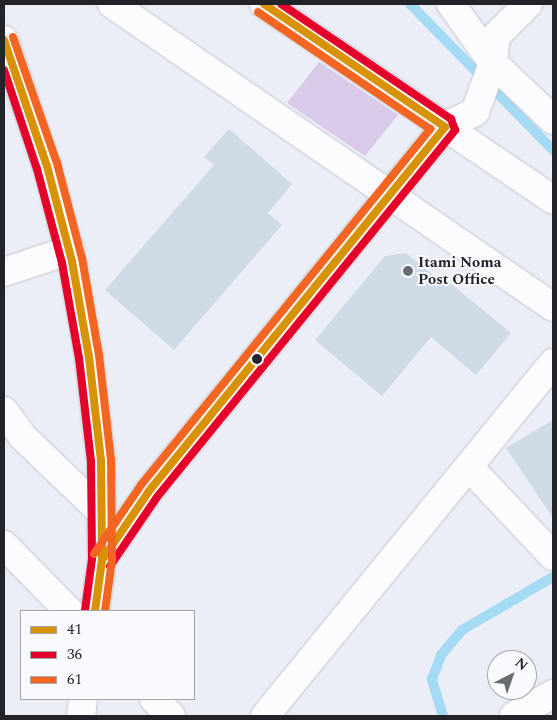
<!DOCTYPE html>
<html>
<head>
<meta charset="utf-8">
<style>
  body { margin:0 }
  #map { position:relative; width:557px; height:720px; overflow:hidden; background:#ebeef6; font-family:Spectral,serif }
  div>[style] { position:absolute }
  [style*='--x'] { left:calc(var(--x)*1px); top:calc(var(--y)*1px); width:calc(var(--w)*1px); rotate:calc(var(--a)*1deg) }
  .green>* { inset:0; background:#d9cae9 }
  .stream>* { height:10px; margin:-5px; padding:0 5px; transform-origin:5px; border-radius:5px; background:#a4daf4 }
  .building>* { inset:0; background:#cfdae7 }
  .roads { filter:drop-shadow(0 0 1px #c5c7cd) drop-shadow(0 0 1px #c5c7cd) }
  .minor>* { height:28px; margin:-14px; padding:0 14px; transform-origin:14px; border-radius:14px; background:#fcfcfe }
  .bus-1>* { height:8px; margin:-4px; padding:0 4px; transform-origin:4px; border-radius:4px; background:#d79206 }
  .bus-2>* { height:8px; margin:-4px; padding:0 4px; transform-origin:4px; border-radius:4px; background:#e4002b }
  .bus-3>* { height:8px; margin:-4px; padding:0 4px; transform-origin:4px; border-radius:4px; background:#f26522 }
  .dots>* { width:14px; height:14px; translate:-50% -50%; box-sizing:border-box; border:2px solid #f9fafd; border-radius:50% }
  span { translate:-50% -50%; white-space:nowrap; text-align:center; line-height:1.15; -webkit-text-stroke:4px #f9fafd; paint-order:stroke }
  .poi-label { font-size:15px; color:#222429; font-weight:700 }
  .left { translate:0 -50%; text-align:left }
  .frame { position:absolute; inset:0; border:5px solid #222429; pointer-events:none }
  .legend { position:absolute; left:20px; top:610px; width:175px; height:90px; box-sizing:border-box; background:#f9fafd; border:1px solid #a3a4a8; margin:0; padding:6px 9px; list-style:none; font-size:15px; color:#222429 }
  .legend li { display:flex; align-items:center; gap:10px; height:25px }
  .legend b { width:25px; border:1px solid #a3a4a8 }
  .north { position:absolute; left:487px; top:650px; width:50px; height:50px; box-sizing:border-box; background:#f9fafd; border:1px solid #a3a4a8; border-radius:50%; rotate:41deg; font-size:14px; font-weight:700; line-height:20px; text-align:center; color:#222429 }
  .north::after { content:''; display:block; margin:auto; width:18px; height:22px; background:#686b71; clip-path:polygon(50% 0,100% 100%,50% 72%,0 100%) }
</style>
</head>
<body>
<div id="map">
  <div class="green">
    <div style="clip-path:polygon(319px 62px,398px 115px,365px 156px,287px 103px)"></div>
  </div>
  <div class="stream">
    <div style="--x:410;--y:4;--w:204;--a:45.6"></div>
    <div style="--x:443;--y:716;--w:39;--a:-107"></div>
    <div style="--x:432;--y:679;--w:26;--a:-69"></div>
    <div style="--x:441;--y:655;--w:33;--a:-50"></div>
    <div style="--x:462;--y:630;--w:105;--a:-30.2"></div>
  </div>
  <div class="building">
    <div style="clip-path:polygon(229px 129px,292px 184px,268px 213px,282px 225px,174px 350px,105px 290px,214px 165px,204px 157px)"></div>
    <div style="clip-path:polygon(406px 253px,447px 286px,450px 283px,511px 333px,476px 375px,431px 337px,382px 396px,315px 340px,385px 256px)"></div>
    <div style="clip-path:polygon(553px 420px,553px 518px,506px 448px)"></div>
  </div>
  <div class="roads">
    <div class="minor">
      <div style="--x:112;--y:4;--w:535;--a:34.49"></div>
      <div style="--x:264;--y:4;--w:349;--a:34.1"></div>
      <div style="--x:451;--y:4;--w:72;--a:54.6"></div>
      <div style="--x:493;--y:63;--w:83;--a:43.5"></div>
      <div style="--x:4;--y:40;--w:133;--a:71.2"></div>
      <div style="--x:47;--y:166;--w:98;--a:75.3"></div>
      <div style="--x:72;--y:261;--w:97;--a:80"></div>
      <div style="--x:89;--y:357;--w:104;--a:83.4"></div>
      <div style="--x:101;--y:460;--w:100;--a:89.4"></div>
      <div style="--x:102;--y:560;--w:51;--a:97.8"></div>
      <div style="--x:4;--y:272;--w:70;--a:-18.4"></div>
      <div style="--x:4;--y:411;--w:31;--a:54"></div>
      <div style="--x:22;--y:436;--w:110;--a:43.9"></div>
      <div style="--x:469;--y:467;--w:122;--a:46.7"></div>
      <div style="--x:4;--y:545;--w:93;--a:45.4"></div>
      <div style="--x:102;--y:560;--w:83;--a:-55.7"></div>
      <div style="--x:149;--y:491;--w:469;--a:-50.9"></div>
      <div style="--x:445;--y:127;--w:34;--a:-27"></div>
      <div style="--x:475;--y:112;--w:52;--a:-69.8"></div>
      <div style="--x:493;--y:63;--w:27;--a:-84"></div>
      <div style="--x:496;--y:36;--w:45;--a:-45"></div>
      <div style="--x:154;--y:699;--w:24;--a:45"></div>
      <div style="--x:81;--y:716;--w:17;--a:-83"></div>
      <div style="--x:265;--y:716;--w:456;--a:-50.8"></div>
      <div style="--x:514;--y:716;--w:45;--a:-29.4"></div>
    </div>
  </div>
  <div class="bus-1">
    <div style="--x:4;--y:40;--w:133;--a:71.2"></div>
    <div style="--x:47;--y:166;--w:98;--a:75.3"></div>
    <div style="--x:72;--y:261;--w:97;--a:80"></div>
    <div style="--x:89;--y:357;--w:104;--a:83.4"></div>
    <div style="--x:101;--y:460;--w:100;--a:89.4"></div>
    <div style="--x:102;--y:560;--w:51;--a:97.8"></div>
    <div style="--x:102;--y:560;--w:83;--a:-55.7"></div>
    <div style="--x:149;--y:491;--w:469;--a:-50.9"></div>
    <div style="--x:445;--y:127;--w:219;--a:-145.8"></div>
  </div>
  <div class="bus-2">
    <div style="--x:4;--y:70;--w:104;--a:71.6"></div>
    <div style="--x:37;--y:169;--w:97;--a:75.1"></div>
    <div style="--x:62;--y:263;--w:97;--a:79.9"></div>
    <div style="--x:79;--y:358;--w:104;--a:83.4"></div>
    <div style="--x:91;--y:461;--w:98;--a:89.4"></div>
    <div style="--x:92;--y:559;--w:51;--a:97.8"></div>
    <div style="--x:110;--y:566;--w:83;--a:-55.7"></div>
    <div style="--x:157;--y:497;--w:473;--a:-50.9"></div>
    <div style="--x:455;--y:130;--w:12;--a:-110"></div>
    <div style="--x:451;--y:119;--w:205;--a:-145.9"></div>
  </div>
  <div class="bus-3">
    <div style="--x:13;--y:37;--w:133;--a:70.8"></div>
    <div style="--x:57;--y:163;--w:98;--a:75.3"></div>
    <div style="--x:82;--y:258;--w:98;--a:80.1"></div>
    <div style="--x:99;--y:355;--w:106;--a:83.5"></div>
    <div style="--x:111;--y:460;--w:100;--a:89.4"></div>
    <div style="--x:112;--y:560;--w:51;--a:97.8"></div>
    <div style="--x:94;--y:554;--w:83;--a:-55.7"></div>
    <div style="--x:141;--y:485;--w:459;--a:-50.9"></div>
    <div style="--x:430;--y:129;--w:208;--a:-145.8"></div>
  </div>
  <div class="dots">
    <div style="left:408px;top:271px;background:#686b71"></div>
    <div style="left:257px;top:359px;background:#222429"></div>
  </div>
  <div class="poi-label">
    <span class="left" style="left:418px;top:271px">Itami Noma<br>Post Office</span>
  </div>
  <div class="frame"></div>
  <ul class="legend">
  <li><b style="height:6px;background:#d79206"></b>41</li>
  <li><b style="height:6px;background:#e4002b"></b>36</li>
  <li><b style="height:6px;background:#f26522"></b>61</li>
  </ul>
  <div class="north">N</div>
</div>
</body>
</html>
